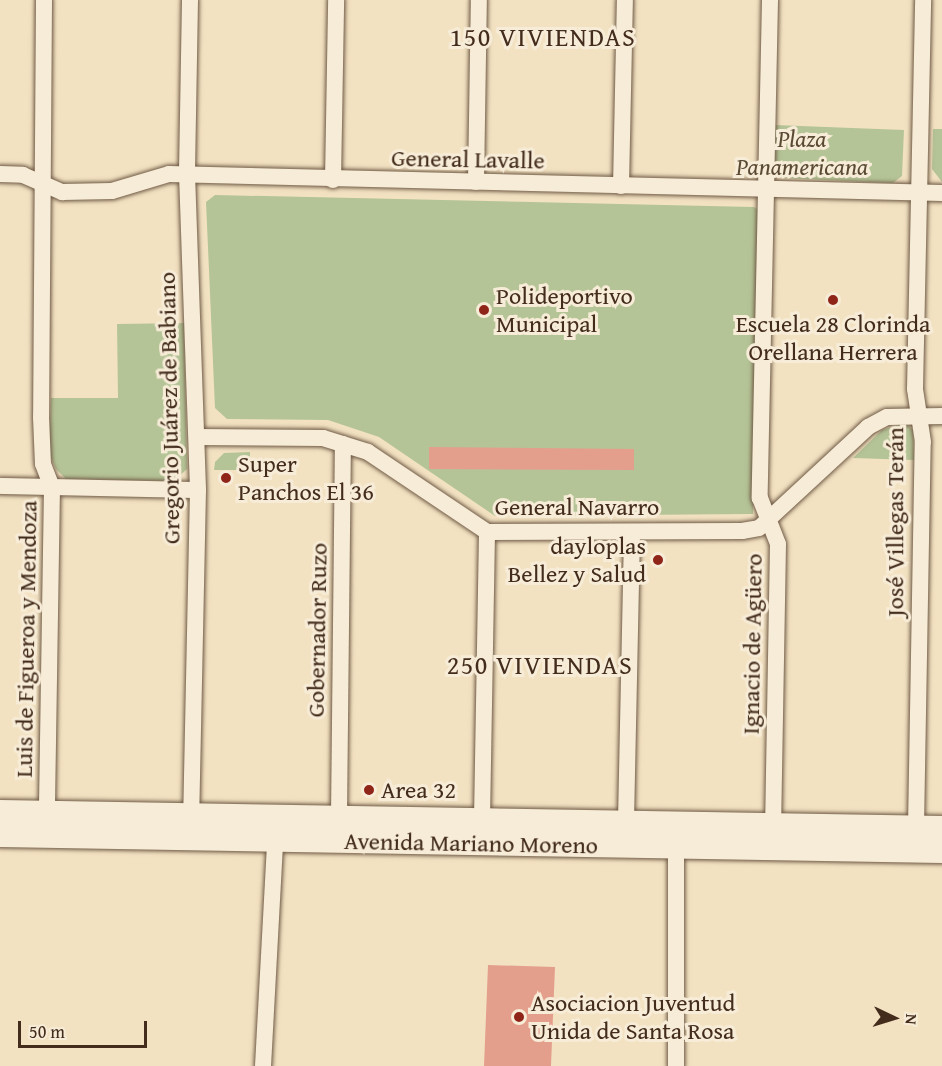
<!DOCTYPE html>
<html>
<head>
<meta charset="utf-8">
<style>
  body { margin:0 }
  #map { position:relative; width:942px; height:1066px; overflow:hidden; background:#f3e2c2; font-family:"Gentium Book Plus",serif }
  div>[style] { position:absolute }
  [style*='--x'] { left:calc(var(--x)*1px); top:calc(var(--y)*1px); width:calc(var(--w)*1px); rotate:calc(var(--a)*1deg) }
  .green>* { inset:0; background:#b5c497 }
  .building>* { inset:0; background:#e49f8c }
  .roads { filter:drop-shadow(0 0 2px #6f5a45) drop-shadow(0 0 2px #6f5a45) }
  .street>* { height:16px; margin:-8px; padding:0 8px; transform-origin:8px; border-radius:8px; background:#f7ecd7 }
  .secondary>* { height:24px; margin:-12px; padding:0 12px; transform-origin:12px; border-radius:12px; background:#f7ecd7 }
  .dots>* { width:16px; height:16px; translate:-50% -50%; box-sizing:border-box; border:3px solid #f7ecd7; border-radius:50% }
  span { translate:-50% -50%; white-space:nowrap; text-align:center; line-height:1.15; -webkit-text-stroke:6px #f7ecd7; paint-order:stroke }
  .park-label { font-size:24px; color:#5a4a34; font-style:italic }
  .street-label { font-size:24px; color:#432c1b }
  .poi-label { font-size:24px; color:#432c1b }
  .left { translate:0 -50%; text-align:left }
  .right { translate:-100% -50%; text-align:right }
  .neighbourhood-label { font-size:26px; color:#432c1b; letter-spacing:1.5px }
  .north { position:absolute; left:864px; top:988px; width:60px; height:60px; -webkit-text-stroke:4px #f7ecd7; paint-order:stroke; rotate:94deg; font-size:16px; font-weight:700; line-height:24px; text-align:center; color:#432c1b }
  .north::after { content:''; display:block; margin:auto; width:21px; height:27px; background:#432c1b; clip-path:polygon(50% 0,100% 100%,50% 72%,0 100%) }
  .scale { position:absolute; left:18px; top:1021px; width:129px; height:27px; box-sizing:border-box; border:3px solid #432c1b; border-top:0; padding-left:8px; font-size:18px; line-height:21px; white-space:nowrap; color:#432c1b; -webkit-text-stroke:4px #f7ecd7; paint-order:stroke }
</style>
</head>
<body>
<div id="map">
  <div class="green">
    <div style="clip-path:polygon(775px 125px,904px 130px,902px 176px,893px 183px,781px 178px,774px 169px)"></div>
    <div style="clip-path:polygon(933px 129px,942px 129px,942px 182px,932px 169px)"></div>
    <div style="clip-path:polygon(215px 195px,754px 207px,760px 211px,753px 514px,495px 516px,379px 437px,328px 420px,227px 419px,215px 408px,206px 202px)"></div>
    <div style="clip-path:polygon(184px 323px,187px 469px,174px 481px,66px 479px,56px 469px,49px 453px,51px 398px,118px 398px,117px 324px)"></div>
    <div style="clip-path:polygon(905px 423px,913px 430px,914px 460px,853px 458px,882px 430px)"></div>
    <div style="clip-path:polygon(250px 452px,250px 470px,214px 470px,215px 462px,224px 453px)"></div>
  </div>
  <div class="building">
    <div style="clip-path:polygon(429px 447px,634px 449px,634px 470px,429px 469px)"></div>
    <div style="clip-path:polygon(488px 965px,555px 967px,551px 1066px,484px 1066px)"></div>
  </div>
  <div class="roads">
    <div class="street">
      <div style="--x:44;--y:0;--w:417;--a:90.4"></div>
      <div style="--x:41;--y:417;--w:47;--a:87.6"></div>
      <div style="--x:43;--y:464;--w:25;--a:69"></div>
      <div style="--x:52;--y:487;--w:326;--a:90.9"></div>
      <div style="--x:190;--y:0;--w:174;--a:91"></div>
      <div style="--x:187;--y:174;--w:316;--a:88"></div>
      <div style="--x:198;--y:490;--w:325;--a:91.2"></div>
      <div style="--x:770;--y:0;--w:498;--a:91.2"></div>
      <div style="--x:760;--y:498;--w:49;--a:68.6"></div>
      <div style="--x:778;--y:544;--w:280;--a:91"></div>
      <div style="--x:0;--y:174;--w:23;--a:2"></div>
      <div style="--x:23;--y:175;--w:43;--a:23.6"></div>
      <div style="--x:62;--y:192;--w:50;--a:-1.1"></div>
      <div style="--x:112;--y:191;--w:59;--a:-16.6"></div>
      <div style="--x:169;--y:174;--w:773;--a:1.41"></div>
      <div style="--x:333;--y:180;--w:180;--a:-89"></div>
      <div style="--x:476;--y:182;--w:182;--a:-89.1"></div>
      <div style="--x:621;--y:186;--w:186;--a:-88.8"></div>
      <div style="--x:197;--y:437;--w:126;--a:0.5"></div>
      <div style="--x:323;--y:438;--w:47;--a:17.3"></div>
      <div style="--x:368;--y:452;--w:143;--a:33.9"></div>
      <div style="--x:487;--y:532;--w:255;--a:-0.2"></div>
      <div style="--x:742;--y:531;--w:17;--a:-10"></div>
      <div style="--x:759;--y:528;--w:149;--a:-42.8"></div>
      <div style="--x:868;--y:427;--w:21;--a:-28"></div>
      <div style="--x:887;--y:417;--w:55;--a:-1"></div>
      <div style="--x:0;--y:486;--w:198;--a:1.2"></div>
      <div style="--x:339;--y:817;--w:373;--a:-89.4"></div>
      <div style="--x:482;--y:819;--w:287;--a:-89"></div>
      <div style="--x:626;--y:821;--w:289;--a:-88.8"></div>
      <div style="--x:916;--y:827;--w:385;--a:-89"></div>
      <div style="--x:923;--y:442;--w:54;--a:-98.6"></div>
      <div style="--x:915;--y:389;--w:389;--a:-88.8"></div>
      <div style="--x:263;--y:1066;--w:225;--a:-86.9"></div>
      <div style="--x:676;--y:1066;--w:220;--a:-90"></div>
    </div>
    <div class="secondary">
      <div style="--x:0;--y:812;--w:942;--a:0.97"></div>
      <div style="--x:0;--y:835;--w:942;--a:0.97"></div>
    </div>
  </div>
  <div class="dots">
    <div style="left:833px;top:300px;background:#8f2418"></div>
    <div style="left:484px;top:310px;background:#8f2418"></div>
    <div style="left:226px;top:478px;background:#8f2418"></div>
    <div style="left:658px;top:560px;background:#8f2418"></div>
    <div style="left:369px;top:790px;background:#8f2418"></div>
    <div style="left:519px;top:1017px;background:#8f2418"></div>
  </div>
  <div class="park-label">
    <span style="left:802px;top:153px">Plaza<br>Panamericana</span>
  </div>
  <div class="street-label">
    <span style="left:468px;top:159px;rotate:1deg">General Lavalle</span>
    <span style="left:169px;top:408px;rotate:-91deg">Gregorio Juárez de Babiano</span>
    <span style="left:577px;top:507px">General Navarro</span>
    <span style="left:895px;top:522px;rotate:-90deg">José Villegas Terán</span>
    <span style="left:317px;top:630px;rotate:-89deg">Gobernador Ruzo</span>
    <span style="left:26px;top:639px;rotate:-89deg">Luis de Figueroa y Mendoza</span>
    <span style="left:752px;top:644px;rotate:-89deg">Ignacio de Agüero</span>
    <span style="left:471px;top:843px;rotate:1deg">Avenida Mariano Moreno</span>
  </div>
  <div class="poi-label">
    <span class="left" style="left:496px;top:310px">Polideportivo<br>Municipal</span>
    <span style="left:833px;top:338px">Escuela 28 Clorinda<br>Orellana Herrera</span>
    <span class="left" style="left:238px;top:478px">Super<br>Panchos El 36</span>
    <span class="right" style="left:646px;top:560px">dayloplas<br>Bellez y Salud</span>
    <span class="left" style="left:381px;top:790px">Area 32</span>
    <span class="left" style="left:531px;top:1017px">Asociacion Juventud<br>Unida de Santa Rosa</span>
  </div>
  <div class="neighbourhood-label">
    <span style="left:543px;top:37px">150 VIVIENDAS</span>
    <span style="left:540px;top:665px">250 VIVIENDAS</span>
  </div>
  <div class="north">N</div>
  <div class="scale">50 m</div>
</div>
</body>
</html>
